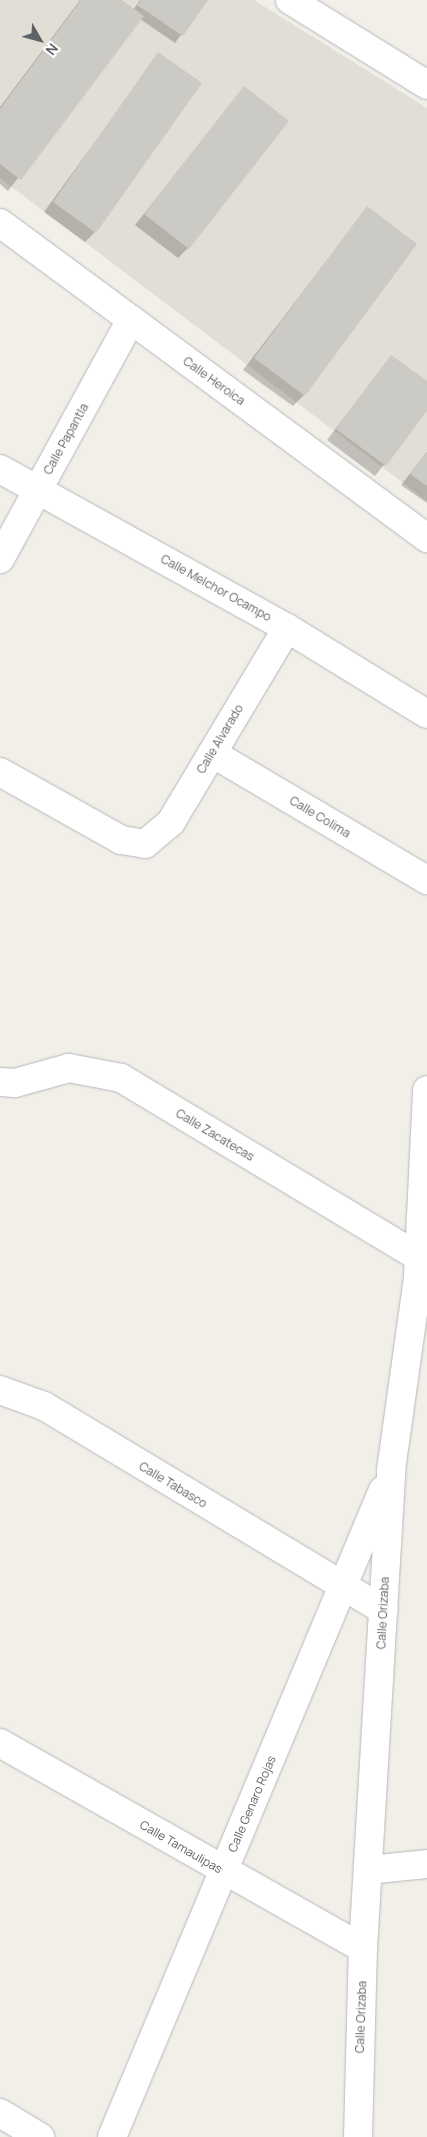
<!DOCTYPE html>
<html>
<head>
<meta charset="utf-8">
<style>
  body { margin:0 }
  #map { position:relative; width:427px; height:2137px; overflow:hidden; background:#f1efe8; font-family:Manrope,sans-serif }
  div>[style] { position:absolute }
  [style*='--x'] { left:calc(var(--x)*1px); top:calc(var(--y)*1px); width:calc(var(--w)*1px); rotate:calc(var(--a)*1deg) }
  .education>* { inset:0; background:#e1ded6 }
  .shadow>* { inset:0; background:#0003 }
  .building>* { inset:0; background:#cccac5 }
  .roads { filter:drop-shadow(0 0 1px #b5b8bc) drop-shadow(0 0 1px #b5b8bc) }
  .street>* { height:28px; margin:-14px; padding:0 14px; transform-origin:14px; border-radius:14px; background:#fff }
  span { translate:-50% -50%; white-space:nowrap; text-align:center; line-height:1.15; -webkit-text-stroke:5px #fff; paint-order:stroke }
  .street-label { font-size:12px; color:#5f6368 }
  .north { position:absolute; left:15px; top:15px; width:50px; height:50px; -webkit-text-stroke:4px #fff; paint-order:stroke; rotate:128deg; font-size:14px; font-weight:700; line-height:20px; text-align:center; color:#5f6368 }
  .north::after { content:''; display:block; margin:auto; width:18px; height:22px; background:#5f6368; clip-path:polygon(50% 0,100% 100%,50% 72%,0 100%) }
</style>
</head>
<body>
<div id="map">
  <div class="education">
    <div style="clip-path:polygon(0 0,254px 0,427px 108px,427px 501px,0 178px)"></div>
  </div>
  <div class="shadow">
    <div style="clip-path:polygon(80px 0,120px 0,133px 10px,140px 0,207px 0,175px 43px,140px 19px,8px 191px,0 184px,0 107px)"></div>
    <div style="clip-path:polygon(159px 54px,95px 232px,85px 242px,44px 212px)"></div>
    <div style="clip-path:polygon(244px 87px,188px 248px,178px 258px,135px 225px)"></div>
    <div style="clip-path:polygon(367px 208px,304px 395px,293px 406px,243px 370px)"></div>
    <div style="clip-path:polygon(391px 356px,427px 383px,427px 409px,375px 476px,327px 440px)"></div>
    <div style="clip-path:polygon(427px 452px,427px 503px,401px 485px)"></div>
  </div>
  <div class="building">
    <div style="clip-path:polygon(81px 0,122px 0,144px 16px,21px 180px,0 164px,0 109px)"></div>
    <div style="clip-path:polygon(141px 0,208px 0,183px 36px,137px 5px)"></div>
    <div style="clip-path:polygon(158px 52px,202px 83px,96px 233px,53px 202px)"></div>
    <div style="clip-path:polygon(244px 86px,289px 121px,189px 249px,144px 214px)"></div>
    <div style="clip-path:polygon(367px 206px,417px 244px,305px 396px,254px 358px)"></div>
    <div style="clip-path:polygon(391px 355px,427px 381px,427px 411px,386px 466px,336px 429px)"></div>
    <div style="clip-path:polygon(427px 453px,427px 486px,410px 474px)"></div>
  </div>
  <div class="roads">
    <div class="street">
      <div style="--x:290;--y:0;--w:161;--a:31.8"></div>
      <div style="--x:0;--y:223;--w:531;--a:36.42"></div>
      <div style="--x:0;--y:469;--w:328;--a:29"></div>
      <div style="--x:287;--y:628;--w:164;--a:31.6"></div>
      <div style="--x:0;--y:559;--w:273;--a:-61.3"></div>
      <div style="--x:212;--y:753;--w:250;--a:30.6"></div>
      <div style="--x:0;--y:772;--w:139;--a:29.3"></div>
      <div style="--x:121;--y:840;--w:24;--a:9"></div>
      <div style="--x:145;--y:844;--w:34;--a:-40"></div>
      <div style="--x:171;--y:822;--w:226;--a:-59.1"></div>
      <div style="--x:0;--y:1082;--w:15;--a:4"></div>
      <div style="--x:15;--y:1083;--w:56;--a:-15.5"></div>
      <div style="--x:69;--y:1068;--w:53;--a:10.9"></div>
      <div style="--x:121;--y:1078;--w:344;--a:31"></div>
      <div style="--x:0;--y:1390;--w:47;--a:20"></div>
      <div style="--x:44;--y:1406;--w:396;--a:31"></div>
      <div style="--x:0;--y:1743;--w:417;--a:29.5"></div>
      <div style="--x:368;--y:1870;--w:59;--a:-5.8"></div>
      <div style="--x:0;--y:2113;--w:47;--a:31"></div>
      <div style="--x:112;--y:2137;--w:701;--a:-67.27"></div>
      <div style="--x:358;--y:2137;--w:189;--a:-88.5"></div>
      <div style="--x:363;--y:1948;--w:479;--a:-86.6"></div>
      <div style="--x:391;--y:1470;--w:195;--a:-82"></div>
      <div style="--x:418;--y:1277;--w:187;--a:-87.2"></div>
    </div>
  </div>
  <div class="street-label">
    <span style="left:214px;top:381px;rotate:36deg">Calle Heroica</span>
    <span style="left:66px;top:439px;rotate:-61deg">Calle Papantla</span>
    <span style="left:216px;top:588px;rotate:29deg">Calle Melchor Ocampo</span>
    <span style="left:220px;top:739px;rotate:-59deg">Calle Alvarado</span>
    <span style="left:320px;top:817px;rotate:31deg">Calle Colima</span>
    <span style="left:215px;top:1135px;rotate:31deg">Calle Zacatecas</span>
    <span style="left:173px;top:1485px;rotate:31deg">Calle Tabasco</span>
    <span style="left:383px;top:1613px;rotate:-87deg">Calle Orizaba</span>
    <span style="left:252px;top:1804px;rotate:-67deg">Calle Genaro Rojas</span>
    <span style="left:181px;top:1847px;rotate:30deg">Calle Tamaulipas</span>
    <span style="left:361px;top:2017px;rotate:-88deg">Calle Orizaba</span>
  </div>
  <div class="north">N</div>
</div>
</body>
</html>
